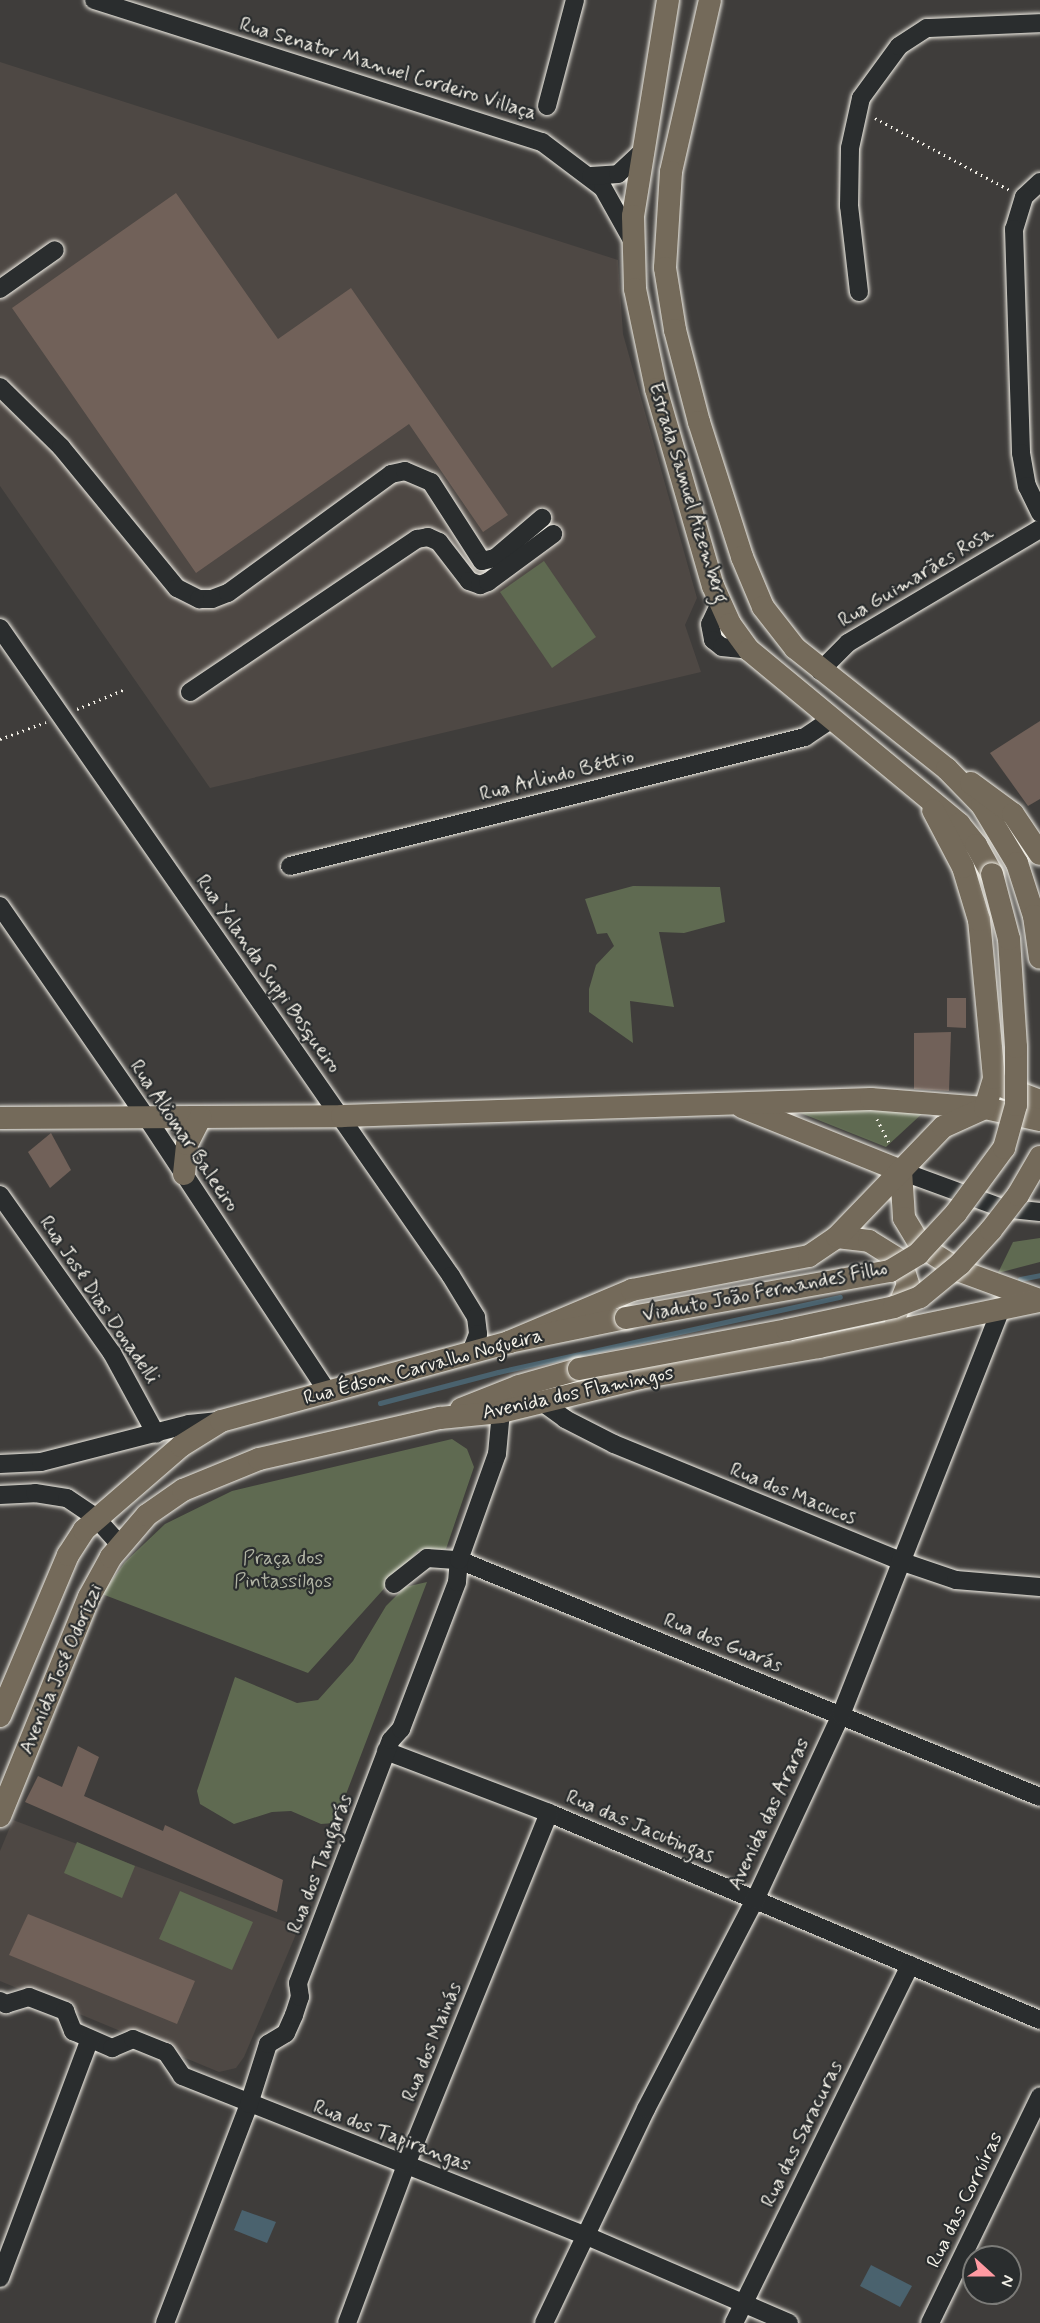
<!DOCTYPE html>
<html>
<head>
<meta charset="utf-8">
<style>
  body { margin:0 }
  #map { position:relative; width:1040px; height:2323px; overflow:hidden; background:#3f3d3b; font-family:Mynerve,sans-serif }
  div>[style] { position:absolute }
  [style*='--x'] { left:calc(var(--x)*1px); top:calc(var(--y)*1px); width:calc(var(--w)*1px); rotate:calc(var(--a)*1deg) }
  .built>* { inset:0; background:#4e4844 }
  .green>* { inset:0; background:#5f6a51 }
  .water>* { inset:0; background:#4a626e }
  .stream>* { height:5px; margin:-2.5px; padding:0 2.5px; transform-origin:2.5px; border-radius:2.5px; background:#4a626e }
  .building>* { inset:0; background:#716159 }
  .path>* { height:3px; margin-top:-1.5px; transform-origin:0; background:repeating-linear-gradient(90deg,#f4f1e8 0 1.5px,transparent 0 6px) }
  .roads { filter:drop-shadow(0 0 2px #f4f1e8) drop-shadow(0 0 2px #f4f1e8) }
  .minor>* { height:18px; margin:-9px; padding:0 9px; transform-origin:9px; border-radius:9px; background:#2a2d2e }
  .major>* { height:22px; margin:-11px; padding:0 11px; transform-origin:11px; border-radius:11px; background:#746a5a }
  .bridges { filter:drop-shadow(0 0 2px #f4f1e8) drop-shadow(0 0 2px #f4f1e8) }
  .major-bridge>* { height:22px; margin:-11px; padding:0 11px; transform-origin:11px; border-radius:11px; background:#746a5a }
  span { translate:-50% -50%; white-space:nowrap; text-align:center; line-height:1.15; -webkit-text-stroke:4.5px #2a2d2e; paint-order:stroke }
  .street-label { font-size:20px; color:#f4f1e8 }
  .park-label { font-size:20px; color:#b1b4a4 }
  .north { position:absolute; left:962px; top:2245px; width:60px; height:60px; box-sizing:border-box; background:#2a2d2e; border:2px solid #7b7b78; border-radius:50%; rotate:111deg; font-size:16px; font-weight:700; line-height:24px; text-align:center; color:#f4f1e8 }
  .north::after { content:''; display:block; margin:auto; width:21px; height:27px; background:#ff9aa2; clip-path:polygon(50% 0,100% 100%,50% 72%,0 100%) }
</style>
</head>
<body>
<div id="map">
  <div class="built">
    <div style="clip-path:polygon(0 62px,618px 260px,623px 334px,697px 598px,685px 625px,701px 672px,210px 788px,0 486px)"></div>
    <div style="clip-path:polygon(13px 1820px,299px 1927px,244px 2057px,236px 2068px,219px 2072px,0 1981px,0 1851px)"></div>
  </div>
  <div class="green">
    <div style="clip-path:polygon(544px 561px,596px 637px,552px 668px,500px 592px)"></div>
    <div style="clip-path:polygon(633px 886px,720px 887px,725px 922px,684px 933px,659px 932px,674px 1007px,630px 1001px,633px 1043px,589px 1012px,589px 989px,596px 965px,614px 946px,607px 933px,597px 934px,585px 899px)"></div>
    <div style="clip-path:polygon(783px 1106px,925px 1111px,886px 1147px)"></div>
    <div style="clip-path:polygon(1040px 1238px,1040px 1262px,998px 1273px,1013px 1242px)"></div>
    <div style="clip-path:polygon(452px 1439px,467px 1449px,474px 1467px,446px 1549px,418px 1551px,308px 1673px,102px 1594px,125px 1562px,165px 1524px,232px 1491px)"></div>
    <div style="clip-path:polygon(427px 1582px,335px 1823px,321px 1824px,291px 1811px,272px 1812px,234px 1824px,200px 1804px,197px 1791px,235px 1677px,297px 1703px,318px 1700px,353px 1661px,386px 1606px,405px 1587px)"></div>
    <div style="clip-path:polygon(77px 1842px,135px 1866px,122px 1898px,64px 1873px)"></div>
    <div style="clip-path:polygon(180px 1891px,253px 1922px,232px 1970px,159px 1939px)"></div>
  </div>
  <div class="water">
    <div style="clip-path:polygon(242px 2210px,276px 2222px,267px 2243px,234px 2230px)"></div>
    <div style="clip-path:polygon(871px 2265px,912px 2286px,900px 2307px,860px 2286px)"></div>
  </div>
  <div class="stream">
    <div style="--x:1020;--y:1279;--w:20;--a:-11"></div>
    <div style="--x:380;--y:1403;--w:122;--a:-14.7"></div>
    <div style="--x:498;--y:1372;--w:350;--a:-12.4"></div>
  </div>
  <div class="building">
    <div style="clip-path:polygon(176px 193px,278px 339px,351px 288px,508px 515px,483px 532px,409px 424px,196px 573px,12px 308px)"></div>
    <div style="clip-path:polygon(1040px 721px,1040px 799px,1028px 806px,990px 753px)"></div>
    <div style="clip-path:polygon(947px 998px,966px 998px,966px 1028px,947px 1027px)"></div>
    <div style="clip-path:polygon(951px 1032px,949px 1091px,914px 1089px,914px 1033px)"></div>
    <div style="clip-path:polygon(51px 1133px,71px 1170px,50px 1188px,28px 1152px)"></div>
    <div style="clip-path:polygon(78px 1746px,99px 1757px,84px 1796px,163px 1831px,165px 1825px,283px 1880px,277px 1912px,25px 1802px,38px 1776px,62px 1787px)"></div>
    <div style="clip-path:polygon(28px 1914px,195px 1981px,177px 2024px,9px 1955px)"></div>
  </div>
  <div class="path">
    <div style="--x:875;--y:118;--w:153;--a:28.1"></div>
    <div style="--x:77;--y:709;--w:50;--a:-22.4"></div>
    <div style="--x:0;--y:739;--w:49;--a:-20.3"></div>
    <div style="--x:877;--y:1119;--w:29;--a:63"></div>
  </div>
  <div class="roads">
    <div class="minor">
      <div style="--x:94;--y:0;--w:470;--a:17.6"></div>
      <div style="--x:542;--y:142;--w:76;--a:37"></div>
      <div style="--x:603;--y:188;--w:57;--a:60.8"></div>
      <div style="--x:547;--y:106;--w:110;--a:-75.2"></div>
      <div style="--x:591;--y:176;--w:27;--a:-4"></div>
      <div style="--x:618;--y:174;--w:33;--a:-43"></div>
      <div style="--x:1040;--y:182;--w:22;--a:137"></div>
      <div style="--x:1024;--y:197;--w:34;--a:107"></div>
      <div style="--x:1014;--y:229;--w:224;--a:88.2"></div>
      <div style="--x:1021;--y:453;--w:34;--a:80"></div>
      <div style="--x:1027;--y:486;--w:30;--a:64"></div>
      <div style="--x:0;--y:289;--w:67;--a:-35.3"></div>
      <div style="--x:859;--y:292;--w:87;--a:-96.6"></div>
      <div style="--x:849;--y:206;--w:58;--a:-89"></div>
      <div style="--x:850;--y:148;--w:51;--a:-77.6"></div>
      <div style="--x:861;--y:98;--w:64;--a:-53.8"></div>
      <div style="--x:899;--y:46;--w:33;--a:-33"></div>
      <div style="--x:927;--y:28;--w:113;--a:-2.5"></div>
      <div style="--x:0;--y:387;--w:86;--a:44.5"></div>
      <div style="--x:61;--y:447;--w:183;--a:50.6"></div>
      <div style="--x:177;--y:588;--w:25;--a:27"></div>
      <div style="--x:199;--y:599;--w:13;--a:0"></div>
      <div style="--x:212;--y:599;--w:17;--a:-21"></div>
      <div style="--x:228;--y:593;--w:202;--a:-36.1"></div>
      <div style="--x:391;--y:474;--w:14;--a:-12"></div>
      <div style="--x:405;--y:471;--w:28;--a:23"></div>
      <div style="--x:431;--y:482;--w:94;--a:57.2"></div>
      <div style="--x:482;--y:561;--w:13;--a:-13"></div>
      <div style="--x:495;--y:558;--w:62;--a:-40.4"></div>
      <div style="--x:720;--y:603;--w:23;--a:115"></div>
      <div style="--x:710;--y:624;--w:16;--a:79"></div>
      <div style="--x:713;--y:640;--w:11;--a:38"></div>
      <div style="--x:722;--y:647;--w:27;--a:6"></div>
      <div style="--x:0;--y:628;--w:789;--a:55.16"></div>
      <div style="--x:451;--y:1276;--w:48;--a:58.6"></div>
      <div style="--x:476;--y:1317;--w:17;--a:83"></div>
      <div style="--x:478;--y:1334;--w:19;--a:111"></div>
      <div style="--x:820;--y:671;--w:40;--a:-45"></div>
      <div style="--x:848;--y:643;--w:223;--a:-30.7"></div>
      <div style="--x:190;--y:692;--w:274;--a:-34"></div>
      <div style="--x:417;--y:539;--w:11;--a:-10"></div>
      <div style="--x:428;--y:537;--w:12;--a:24"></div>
      <div style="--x:439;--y:542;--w:49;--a:52.4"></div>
      <div style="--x:469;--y:581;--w:12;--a:20"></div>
      <div style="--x:480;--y:585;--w:9;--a:-21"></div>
      <div style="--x:488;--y:582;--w:81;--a:-36.4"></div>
      <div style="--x:290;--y:866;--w:531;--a:-14.06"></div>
      <div style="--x:805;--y:737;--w:30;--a:-34"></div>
      <div style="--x:0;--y:906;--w:258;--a:55.3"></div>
      <div style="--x:147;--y:1118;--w:329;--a:56.6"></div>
      <div style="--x:901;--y:1171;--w:108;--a:20.1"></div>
      <div style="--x:1002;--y:1208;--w:38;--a:6"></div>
      <div style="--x:0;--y:1195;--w:194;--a:54.7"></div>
      <div style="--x:112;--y:1353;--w:92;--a:61.5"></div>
      <div style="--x:542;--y:1402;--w:29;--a:36"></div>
      <div style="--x:565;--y:1419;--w:55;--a:27"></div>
      <div style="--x:614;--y:1444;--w:309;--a:22.2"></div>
      <div style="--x:900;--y:1561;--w:59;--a:18.7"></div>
      <div style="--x:956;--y:1580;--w:84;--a:4.8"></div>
      <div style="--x:0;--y:1464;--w:41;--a:-2.8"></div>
      <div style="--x:41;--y:1462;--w:153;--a:-14.4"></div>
      <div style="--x:189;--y:1424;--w:30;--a:-6"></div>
      <div style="--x:0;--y:1495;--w:35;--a:-3"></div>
      <div style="--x:35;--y:1493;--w:32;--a:9"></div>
      <div style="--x:67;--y:1498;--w:34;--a:34"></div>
      <div style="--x:95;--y:1517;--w:38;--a:48"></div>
      <div style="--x:394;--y:1584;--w:42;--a:-38.2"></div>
      <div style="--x:427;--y:1558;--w:32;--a:4"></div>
      <div style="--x:459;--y:1560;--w:627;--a:22.19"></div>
      <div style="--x:386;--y:1751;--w:174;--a:20.8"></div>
      <div style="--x:549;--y:1813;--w:533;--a:22.86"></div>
      <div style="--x:0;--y:2001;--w:7;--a:27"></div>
      <div style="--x:6;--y:2004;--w:24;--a:-17"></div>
      <div style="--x:29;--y:1997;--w:39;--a:21"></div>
      <div style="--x:65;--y:2011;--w:22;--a:68"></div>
      <div style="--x:73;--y:2031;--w:43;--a:23.6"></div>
      <div style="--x:112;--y:2048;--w:23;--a:-23"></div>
      <div style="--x:133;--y:2039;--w:35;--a:22"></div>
      <div style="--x:166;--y:2052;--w:29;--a:56"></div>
      <div style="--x:182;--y:2076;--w:435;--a:21.6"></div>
      <div style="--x:587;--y:2236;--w:220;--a:23.3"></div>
      <div style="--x:0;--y:2278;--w:255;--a:-69.4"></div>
      <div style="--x:165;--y:2323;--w:235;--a:-69"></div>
      <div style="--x:249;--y:2104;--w:63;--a:-72.4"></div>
      <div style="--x:268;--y:2044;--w:21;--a:-31"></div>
      <div style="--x:286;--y:2033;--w:20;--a:-66"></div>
      <div style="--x:294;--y:2015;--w:19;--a:-72"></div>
      <div style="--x:300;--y:1997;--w:14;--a:-98"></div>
      <div style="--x:298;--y:1983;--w:260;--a:-69.1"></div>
      <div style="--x:391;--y:1740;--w:15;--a:-48"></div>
      <div style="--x:401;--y:1729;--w:157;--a:-69.1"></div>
      <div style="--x:457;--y:1582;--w:22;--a:-85"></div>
      <div style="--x:459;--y:1560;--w:113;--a:-70.3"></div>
      <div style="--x:497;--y:1454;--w:42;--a:-84.6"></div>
      <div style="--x:347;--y:2323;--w:169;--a:-69.5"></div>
      <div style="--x:406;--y:2165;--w:380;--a:-67.9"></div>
      <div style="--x:544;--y:2323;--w:237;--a:-64.5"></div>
      <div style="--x:646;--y:2109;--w:236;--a:-62.5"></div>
      <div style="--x:755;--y:1900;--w:204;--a:-65.1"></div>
      <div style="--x:841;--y:1715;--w:436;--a:-68.5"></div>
      <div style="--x:734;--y:2323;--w:399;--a:-63.8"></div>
      <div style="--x:930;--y:2323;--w:252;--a:-64.1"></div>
    </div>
    <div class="major">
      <div style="--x:668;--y:0;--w:219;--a:99.2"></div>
      <div style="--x:633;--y:216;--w:73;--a:88.4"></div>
      <div style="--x:635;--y:289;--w:102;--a:78.1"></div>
      <div style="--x:656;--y:389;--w:205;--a:73.9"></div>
      <div style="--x:713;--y:586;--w:42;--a:65.9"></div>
      <div style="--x:730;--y:624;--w:32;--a:54"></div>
      <div style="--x:749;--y:650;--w:273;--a:39.6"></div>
      <div style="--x:959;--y:824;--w:27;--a:51"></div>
      <div style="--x:976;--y:845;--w:33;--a:61"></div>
      <div style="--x:710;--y:0;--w:176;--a:102.8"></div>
      <div style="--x:671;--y:172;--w:96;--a:93.6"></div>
      <div style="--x:665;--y:268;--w:63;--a:80.8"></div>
      <div style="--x:675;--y:330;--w:95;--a:75.4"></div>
      <div style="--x:699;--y:422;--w:142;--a:72.3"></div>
      <div style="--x:742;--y:557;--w:54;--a:67.2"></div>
      <div style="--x:763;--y:607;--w:52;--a:52"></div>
      <div style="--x:795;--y:648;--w:194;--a:38.5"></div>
      <div style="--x:947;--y:769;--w:50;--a:45.8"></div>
      <div style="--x:982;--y:805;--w:68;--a:58.9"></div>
      <div style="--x:1017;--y:863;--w:56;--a:72.2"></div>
      <div style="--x:1034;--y:916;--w:42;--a:81.9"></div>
      <div style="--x:971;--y:783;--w:52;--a:36.4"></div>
      <div style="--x:1013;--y:814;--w:48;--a:56"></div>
      <div style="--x:1001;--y:1086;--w:42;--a:21"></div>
      <div style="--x:742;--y:1107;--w:171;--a:21.9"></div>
      <div style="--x:0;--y:1118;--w:342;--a:-0.3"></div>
      <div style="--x:342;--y:1116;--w:529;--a:-1.84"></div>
      <div style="--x:871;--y:1099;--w:114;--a:4.5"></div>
      <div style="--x:985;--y:1108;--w:56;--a:12.3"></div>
      <div style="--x:901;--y:1171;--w:47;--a:86.3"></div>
      <div style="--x:904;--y:1218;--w:33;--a:59"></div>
      <div style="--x:921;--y:1246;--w:46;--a:32.7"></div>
      <div style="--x:960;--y:1271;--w:82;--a:20"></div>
      <div style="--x:184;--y:1174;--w:30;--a:-84"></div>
      <div style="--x:187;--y:1144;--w:30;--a:-63"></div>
      <div style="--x:837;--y:1237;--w:32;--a:7"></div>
      <div style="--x:869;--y:1241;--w:38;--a:32"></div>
      <div style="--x:901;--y:1261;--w:24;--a:73"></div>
      <div style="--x:908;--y:1284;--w:35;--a:112"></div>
      <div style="--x:509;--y:1342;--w:134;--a:-22.9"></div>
      <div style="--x:632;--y:1290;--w:180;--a:-10.9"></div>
      <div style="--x:809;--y:1256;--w:34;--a:-34"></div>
      <div style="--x:837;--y:1237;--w:153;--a:-46.1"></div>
      <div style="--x:943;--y:1127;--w:46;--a:-24.3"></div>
      <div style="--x:985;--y:1108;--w:31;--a:-73"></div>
      <div style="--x:994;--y:1078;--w:159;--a:-95.4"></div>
      <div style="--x:979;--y:920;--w:55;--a:-106.8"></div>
      <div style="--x:963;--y:867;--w:64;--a:-117.8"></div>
      <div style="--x:461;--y:1409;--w:62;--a:-21.6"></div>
      <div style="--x:519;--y:1386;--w:62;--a:-15.8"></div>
      <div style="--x:0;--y:1716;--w:175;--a:-67.1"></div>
      <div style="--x:68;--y:1555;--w:30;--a:-57"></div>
      <div style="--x:84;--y:1530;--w:128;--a:-40.9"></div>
      <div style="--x:181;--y:1446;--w:47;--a:-32"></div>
      <div style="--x:221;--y:1421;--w:299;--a:-15.3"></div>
      <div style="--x:509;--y:1342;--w:119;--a:-11.6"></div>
      <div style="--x:0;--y:1816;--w:236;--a:-67.9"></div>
      <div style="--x:89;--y:1597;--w:46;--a:-61.2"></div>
      <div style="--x:111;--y:1557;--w:55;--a:-49.4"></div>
      <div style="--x:147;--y:1515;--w:44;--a:-34.8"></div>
      <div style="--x:183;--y:1490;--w:82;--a:-22.2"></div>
      <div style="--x:259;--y:1459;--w:186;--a:-12.8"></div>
      <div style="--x:440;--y:1418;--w:61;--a:-5.6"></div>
      <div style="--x:501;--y:1412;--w:143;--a:-13.7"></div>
      <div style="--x:640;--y:1378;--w:182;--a:-9.8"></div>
      <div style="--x:819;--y:1347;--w:226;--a:-11.8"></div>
    </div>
  </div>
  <div class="bridges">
    <div class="major-bridge">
      <div style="--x:626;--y:1318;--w:268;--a:-10.1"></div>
      <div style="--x:890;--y:1271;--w:33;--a:-31"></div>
      <div style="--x:918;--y:1254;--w:56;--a:-47.2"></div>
      <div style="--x:956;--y:1213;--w:81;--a:-53.6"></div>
      <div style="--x:1004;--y:1148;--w:45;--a:-74.4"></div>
      <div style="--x:1016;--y:1105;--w:58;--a:-90"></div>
      <div style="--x:1016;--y:1047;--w:108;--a:-93.7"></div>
      <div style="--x:1009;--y:939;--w:67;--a:-104.7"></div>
      <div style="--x:579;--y:1369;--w:212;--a:-10.6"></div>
      <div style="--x:787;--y:1330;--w:109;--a:-12.1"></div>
      <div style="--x:894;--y:1307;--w:28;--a:-21"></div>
      <div style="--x:920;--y:1297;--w:52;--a:-39.5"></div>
      <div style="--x:960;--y:1264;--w:46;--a:-47.6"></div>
      <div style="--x:991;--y:1230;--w:44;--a:-52.4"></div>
      <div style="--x:1018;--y:1195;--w:44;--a:-59.9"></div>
    </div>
  </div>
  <div class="street-label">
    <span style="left:388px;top:69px;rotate:17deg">Rua Senator Manuel Cordeiro Villaça</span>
    <span style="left:688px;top:493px;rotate:73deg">Estrada Samuel Aizemberg</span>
    <span style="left:916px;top:577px;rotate:-31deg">Rua Guimarães Rosa</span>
    <span style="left:557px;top:776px;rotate:-14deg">Rua Arlindo Béttio</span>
    <span style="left:268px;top:974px;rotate:55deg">Rua Yolanda Suppi Bosqueiro</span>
    <span style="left:184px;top:1136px;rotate:56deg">Rua Aliomar Baleeiro</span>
    <span style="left:765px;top:1292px;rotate:-11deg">Viaduto João Fernandes Filho</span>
    <span style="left:99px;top:1300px;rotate:56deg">Rua José Dias Donadelli</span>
    <span style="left:423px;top:1367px;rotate:-15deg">Rua Édson Carvalho Nogueira</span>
    <span style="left:578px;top:1393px;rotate:-12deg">Avenida dos Flamingos</span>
    <span style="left:793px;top:1494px;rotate:22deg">Rua dos Macucos</span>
    <span style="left:723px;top:1643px;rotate:22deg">Rua dos Guarás</span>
    <span style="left:61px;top:1669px;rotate:-67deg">Avenida José Odorizzi</span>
    <span style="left:769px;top:1814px;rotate:-65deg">Avenida das Araras</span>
    <span style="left:640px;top:1827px;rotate:23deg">Rua das Jacutingas</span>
    <span style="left:320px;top:1864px;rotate:-69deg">Rua dos Tangarás</span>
    <span style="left:432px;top:2042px;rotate:-68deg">Rua dos Mainás</span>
    <span style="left:802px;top:2134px;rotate:-64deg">Rua das Saracuras</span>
    <span style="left:392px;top:2136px;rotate:21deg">Rua dos Tapirangas</span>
    <span style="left:965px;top:2200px;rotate:-64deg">Rua das Corruíras</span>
  </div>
  <div class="park-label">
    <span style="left:283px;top:1570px">Praça dos<br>Pintassilgos</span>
  </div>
  <div class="north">N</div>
</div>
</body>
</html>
